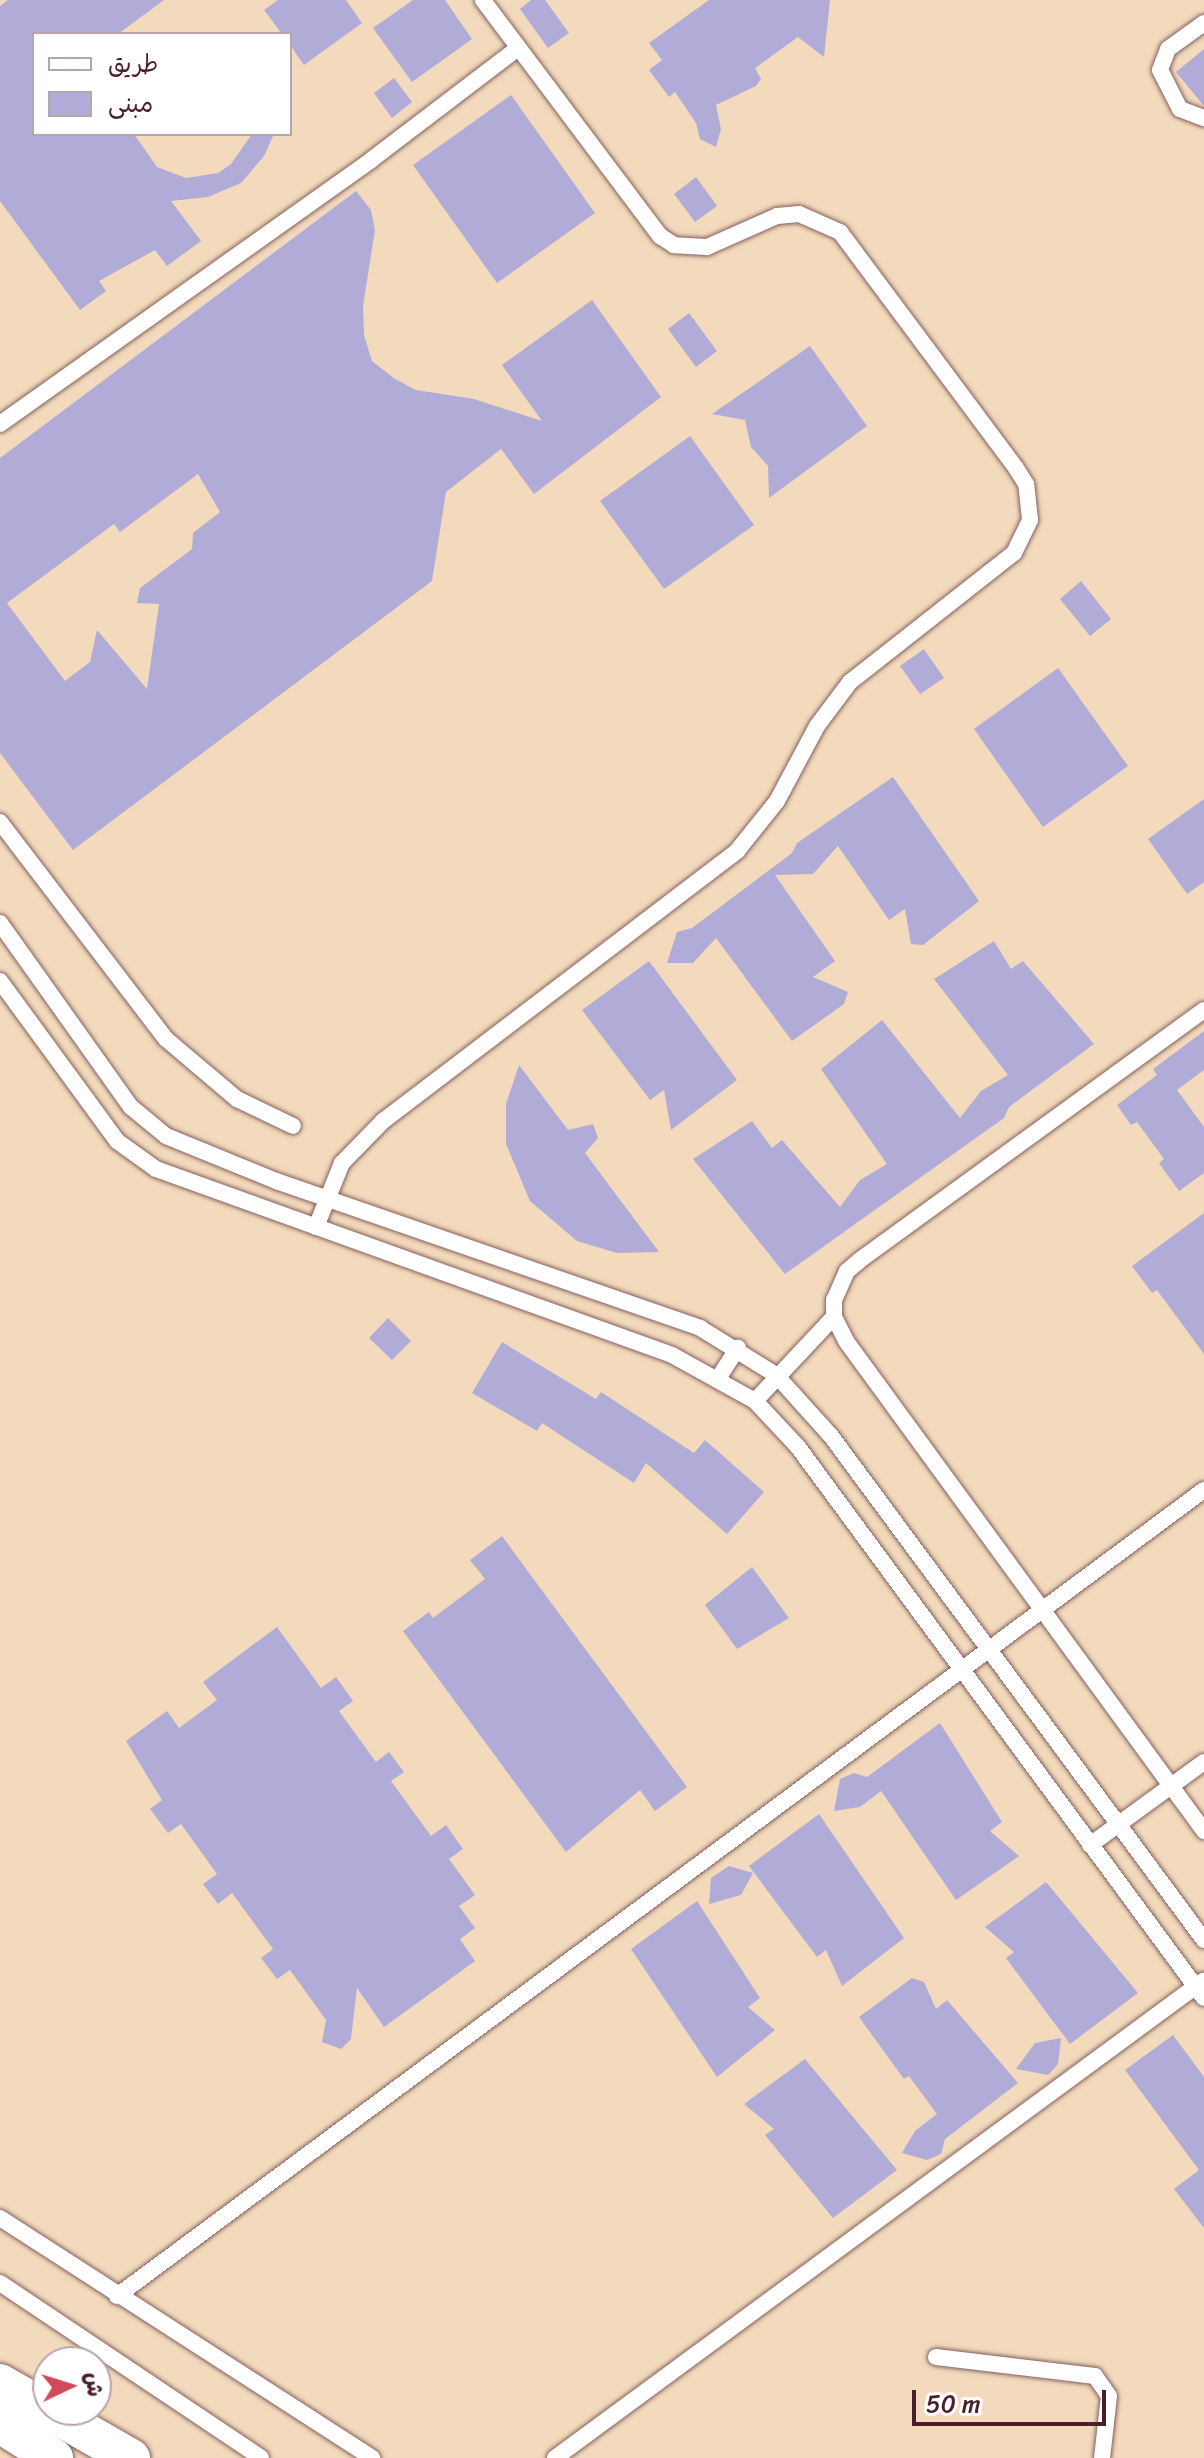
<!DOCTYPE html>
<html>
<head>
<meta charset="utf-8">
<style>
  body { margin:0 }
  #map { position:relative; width:1204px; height:2458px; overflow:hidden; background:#f3dabc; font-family:Sriracha,"Playpen Sans Arabic",sans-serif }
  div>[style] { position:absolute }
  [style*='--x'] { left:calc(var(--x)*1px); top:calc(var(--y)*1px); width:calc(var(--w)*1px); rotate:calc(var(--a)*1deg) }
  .building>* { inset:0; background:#b1acd7 }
  .roads { filter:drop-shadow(0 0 2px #85605e) drop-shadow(0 0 2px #85605e) }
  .service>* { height:16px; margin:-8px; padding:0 8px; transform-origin:8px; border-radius:8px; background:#fff }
  .tertiary>* { height:38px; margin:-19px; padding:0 19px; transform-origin:19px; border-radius:19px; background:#fff }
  span { translate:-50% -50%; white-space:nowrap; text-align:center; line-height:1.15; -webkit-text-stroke:7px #fff; paint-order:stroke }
  .legend { position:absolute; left:32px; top:32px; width:260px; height:104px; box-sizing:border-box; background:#fff; border:2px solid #b7a5aa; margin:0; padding:10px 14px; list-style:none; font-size:24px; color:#4a1f2b }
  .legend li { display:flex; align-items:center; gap:16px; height:40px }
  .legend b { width:40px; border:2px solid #b7a5aa }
  .north { position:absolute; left:32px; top:2346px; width:80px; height:80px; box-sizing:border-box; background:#fff; border:2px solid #b7a5aa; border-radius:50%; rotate:86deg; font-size:22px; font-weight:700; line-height:32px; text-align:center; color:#4a1f2b }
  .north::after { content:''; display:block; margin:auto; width:28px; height:36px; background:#d1495b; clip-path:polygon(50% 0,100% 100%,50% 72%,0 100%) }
  .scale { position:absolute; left:912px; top:2390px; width:194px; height:36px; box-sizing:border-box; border:4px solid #4a1f2b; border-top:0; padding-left:10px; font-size:24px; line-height:28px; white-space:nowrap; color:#4a1f2b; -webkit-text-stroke:6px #fff; paint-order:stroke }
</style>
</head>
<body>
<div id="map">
  <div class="building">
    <div style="clip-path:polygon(8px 0,164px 0,118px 34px,34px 34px,34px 134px,134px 134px,157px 167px,186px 178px,218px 173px,231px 164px,252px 134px,274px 134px,264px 156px,241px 183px,208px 197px,171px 201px,201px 241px,167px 266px,155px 250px,99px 281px,106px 291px,80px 310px,0 201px,0 6px)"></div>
    <div style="clip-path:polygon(278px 0,346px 0,362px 23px,304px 65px,290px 45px,290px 34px,282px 34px,264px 10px)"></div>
    <div style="clip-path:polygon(413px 0,445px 0,472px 39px,412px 82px,373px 28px)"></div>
    <div style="clip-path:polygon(531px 0,545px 0,569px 33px,548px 48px,520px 9px)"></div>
    <div style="clip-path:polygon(709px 0,830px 0,824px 57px,798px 37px,755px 68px,761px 79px,756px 86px,716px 105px,721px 129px,716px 147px,700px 139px,696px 123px,675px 92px,669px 97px,649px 70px,662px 60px,649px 43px)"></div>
    <div style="clip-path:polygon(1204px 49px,1204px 106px,1176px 72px)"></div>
    <div style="clip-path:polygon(394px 78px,412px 102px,392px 118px,374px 93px)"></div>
    <div style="clip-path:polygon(511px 95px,595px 213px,497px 283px,413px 165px)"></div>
    <div style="clip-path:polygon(696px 177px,717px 206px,695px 222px,674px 194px)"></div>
    <div style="clip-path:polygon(evenodd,356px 191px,371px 210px,375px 230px,363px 306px,364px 335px,372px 361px,395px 379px,416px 390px,474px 399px,542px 421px,502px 365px,592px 300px,661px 397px,534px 494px,501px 449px,446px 492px,432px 581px,73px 850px,0 753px,0 458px,356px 191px,198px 474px,220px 512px,193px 533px,192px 549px,140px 588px,137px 603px,159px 604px,147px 689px,97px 630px,90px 662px,65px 681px,7px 603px,114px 524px,120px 532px,198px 474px)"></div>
    <div style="clip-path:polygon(689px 313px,717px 351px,696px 367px,668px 329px)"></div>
    <div style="clip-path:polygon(810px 346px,867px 426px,769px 498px,768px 466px,751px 447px,745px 420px,712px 414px)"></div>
    <div style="clip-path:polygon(690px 436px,754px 525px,664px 589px,600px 501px)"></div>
    <div style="clip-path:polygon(1081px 581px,1111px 619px,1090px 636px,1060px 599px)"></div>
    <div style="clip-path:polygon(924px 649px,944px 678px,920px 694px,900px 666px)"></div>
    <div style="clip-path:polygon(1058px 668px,1128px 766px,1043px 827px,974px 729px)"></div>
    <div style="clip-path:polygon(893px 777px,979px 901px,923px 945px,911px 944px,905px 909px,889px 920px,838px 846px,813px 874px,775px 875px,835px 961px,813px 977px,848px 992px,844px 1004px,792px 1041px,716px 938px,693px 963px,667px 963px,677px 932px,692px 928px,792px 853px,797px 843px)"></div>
    <div style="clip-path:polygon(1204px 799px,1204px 882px,1187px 894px,1148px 839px)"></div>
    <div style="clip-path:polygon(994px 941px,1011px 969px,1023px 961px,1094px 1044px,1009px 1107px,1004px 1118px,785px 1274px,693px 1159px,752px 1121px,772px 1148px,782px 1140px,840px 1207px,860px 1180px,887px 1164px,821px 1069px,882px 1020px,960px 1118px,981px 1091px,1008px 1075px,934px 979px)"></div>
    <div style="clip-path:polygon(649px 961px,737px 1080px,671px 1130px,664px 1090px,650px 1100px,582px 1010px)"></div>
    <div style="clip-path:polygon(1204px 1031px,1204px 1070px,1177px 1090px,1204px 1127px,1204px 1173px,1179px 1191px,1159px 1163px,1164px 1159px,1137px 1122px,1131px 1125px,1117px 1105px,1157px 1075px,1153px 1069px)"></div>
    <div style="clip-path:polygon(519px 1065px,568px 1130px,593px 1124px,598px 1138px,585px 1153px,659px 1252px,617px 1253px,577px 1241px,530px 1201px,506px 1144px,506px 1104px)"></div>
    <div style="clip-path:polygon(1204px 1213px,1204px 1354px,1157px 1290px,1152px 1293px,1132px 1266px)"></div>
    <div style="clip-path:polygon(388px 1318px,411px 1341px,392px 1360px,369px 1338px)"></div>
    <div style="clip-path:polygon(502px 1342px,596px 1399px,601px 1392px,694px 1453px,705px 1440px,764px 1492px,727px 1534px,646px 1463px,634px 1483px,542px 1423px,537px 1431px,472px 1393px)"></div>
    <div style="clip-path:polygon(502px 1536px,687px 1787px,655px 1811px,640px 1790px,566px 1852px,403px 1631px,429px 1612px,433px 1618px,485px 1579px,470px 1560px)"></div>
    <div style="clip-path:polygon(752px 1567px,789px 1618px,737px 1649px,705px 1605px)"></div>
    <div style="clip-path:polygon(277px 1627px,321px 1688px,336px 1677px,353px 1701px,339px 1711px,376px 1762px,389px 1752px,404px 1772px,391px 1781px,431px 1836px,446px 1825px,463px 1849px,449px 1859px,475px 1895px,459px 1906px,475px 1928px,460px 1939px,475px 1961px,384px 2027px,357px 1988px,351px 2039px,341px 2049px,322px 2042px,326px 2020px,290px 1970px,277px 1979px,261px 1958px,273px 1949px,232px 1893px,218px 1904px,203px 1884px,217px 1874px,181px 1824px,168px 1833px,150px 1809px,162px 1800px,126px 1741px,167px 1711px,179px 1728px,217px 1700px,203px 1682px)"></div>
    <div style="clip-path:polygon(940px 1723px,1002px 1822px,990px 1831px,1019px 1856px,956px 1900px,881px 1791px,860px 1807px,834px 1811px,840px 1779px,854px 1773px,867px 1777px)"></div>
    <div style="clip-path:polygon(819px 1814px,904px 1938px,842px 1986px,826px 1950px,817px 1957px,749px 1866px)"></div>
    <div style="clip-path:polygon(729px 1866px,753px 1873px,741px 1895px,709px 1904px,711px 1878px)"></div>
    <div style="clip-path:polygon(1046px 1882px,1138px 1993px,1070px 2044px,1006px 1958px,1014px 1952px,985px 1927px)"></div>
    <div style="clip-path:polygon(697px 1901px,760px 1998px,748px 2007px,775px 2030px,717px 2077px,631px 1949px)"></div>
    <div style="clip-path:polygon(912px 1978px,924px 1982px,936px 2009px,947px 2000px,1018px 2083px,945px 2139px,941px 2154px,927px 2160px,902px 2153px,915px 2131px,937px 2114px,909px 2076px,904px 2079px,859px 2017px)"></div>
    <div style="clip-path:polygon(1173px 2035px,1204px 2077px,1204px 2228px,1174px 2189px,1199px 2170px,1125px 2070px)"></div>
    <div style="clip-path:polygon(1061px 2038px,1058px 2064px,1048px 2075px,1016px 2069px,1035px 2043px)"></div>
    <div style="clip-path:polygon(805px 2059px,897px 2170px,833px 2218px,765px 2135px,774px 2129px,744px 2104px)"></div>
  </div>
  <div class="roads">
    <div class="service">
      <div style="--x:1204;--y:23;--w:44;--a:144.2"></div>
      <div style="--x:1168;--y:49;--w:22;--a:111"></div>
      <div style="--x:1160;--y:70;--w:44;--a:62.9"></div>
      <div style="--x:1180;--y:109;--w:26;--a:21"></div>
      <div style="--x:0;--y:424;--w:455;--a:-35.4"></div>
      <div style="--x:371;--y:160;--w:185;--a:-37.3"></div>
      <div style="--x:0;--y:822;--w:273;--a:52.6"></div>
      <div style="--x:166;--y:1039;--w:93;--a:40.2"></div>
      <div style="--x:237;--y:1099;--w:62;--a:25.7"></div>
      <div style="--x:0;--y:923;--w:226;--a:54.6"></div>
      <div style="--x:131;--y:1107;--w:45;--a:39.6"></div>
      <div style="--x:166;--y:1136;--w:122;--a:22.2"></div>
      <div style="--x:279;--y:1182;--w:446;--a:19.1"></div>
      <div style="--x:700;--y:1328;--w:89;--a:31.7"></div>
      <div style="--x:776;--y:1375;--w:82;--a:48"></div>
      <div style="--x:831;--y:1436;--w:627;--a:53.5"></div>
      <div style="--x:0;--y:981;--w:198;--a:53.8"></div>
      <div style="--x:117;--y:1141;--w:48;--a:35.7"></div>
      <div style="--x:156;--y:1169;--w:548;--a:19.82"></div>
      <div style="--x:672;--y:1355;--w:95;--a:29"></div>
      <div style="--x:755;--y:1401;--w:63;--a:46.9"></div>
      <div style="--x:798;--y:1447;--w:684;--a:53.62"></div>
      <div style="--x:1204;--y:1010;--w:427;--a:144"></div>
      <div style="--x:859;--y:1261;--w:16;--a:140"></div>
      <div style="--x:847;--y:1271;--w:32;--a:114"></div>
      <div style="--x:834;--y:1300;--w:17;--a:90"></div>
      <div style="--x:834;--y:1317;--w:27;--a:63"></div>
      <div style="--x:846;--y:1341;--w:607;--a:53.85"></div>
      <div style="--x:316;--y:1227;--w:69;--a:-67.9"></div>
      <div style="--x:342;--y:1163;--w:59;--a:-45.7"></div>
      <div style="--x:383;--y:1121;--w:445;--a:-37.3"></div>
      <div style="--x:737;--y:851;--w:64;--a:-51.3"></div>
      <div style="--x:777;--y:801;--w:85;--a:-61.9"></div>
      <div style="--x:817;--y:726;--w:55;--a:-53.1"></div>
      <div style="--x:850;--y:682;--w:209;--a:-38.2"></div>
      <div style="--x:1014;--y:553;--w:37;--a:-64"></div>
      <div style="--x:1030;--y:520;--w:36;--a:-96"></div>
      <div style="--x:1026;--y:484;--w:19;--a:-122"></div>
      <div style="--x:1016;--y:468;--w:294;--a:-126.7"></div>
      <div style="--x:840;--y:232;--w:45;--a:-156.3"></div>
      <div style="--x:799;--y:214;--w:22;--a:175"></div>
      <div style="--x:777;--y:216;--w:77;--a:156.1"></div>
      <div style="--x:707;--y:247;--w:33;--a:-177"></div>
      <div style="--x:674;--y:245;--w:17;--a:-147"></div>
      <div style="--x:660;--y:236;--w:295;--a:-126.9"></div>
      <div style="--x:719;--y:1377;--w:35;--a:-57"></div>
      <div style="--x:755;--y:1401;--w:115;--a:-46.8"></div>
      <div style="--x:1090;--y:1845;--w:141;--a:-36.1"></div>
      <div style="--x:0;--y:2218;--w:443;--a:32.8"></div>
      <div style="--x:0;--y:2283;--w:314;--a:33.8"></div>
      <div style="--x:117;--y:2296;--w:1353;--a:-36.56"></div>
      <div style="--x:936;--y:2357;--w:160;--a:6.8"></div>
      <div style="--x:1095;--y:2376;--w:24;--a:55"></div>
      <div style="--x:1109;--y:2396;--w:62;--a:96.4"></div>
      <div style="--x:555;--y:2458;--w:805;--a:-36.36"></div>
    </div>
    <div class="tertiary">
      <div style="--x:0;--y:2383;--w:151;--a:29.8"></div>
      <div style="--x:0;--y:2424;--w:64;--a:32.2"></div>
    </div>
  </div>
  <ul class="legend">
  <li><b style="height:10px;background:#fff"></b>طريق</li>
  <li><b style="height:22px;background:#b1acd7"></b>مبنى</li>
  </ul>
  <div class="north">ش</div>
  <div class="scale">50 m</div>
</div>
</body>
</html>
